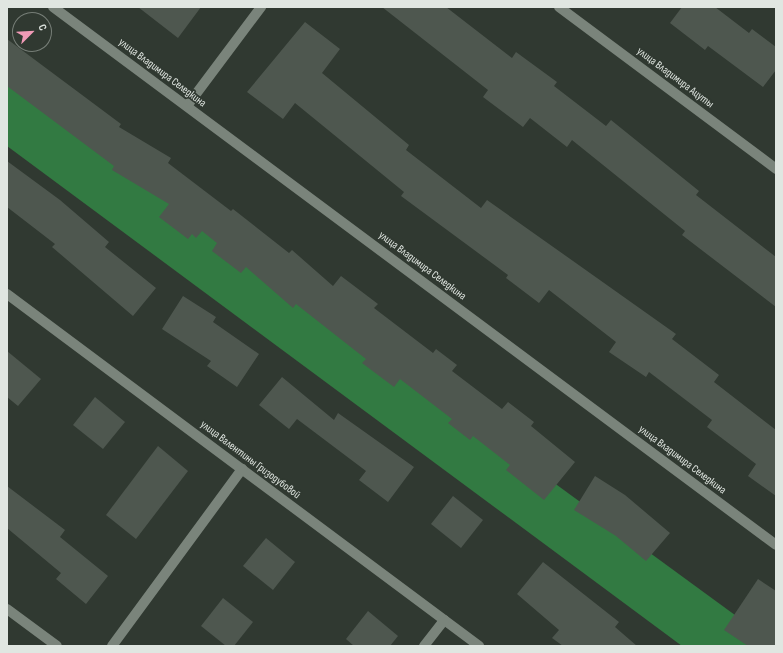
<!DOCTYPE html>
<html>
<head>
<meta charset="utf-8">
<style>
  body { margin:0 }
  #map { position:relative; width:783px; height:653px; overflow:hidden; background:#303931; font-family:"Sofia Sans Condensed",sans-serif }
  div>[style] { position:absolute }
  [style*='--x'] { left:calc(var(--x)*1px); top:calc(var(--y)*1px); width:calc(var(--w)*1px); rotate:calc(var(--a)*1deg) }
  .forest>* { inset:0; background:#327a42 }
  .building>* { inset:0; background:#4e574f }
  .service>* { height:10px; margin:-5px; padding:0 5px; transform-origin:5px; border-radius:5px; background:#7a847b }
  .minor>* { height:10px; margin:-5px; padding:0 5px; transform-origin:5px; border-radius:5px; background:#7a847b }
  span { translate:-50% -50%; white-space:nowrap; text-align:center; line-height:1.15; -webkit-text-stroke:3.5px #303931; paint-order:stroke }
  .street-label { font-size:11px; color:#e0e6e1 }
  .frame { position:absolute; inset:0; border:8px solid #e0e6e1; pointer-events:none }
  .north { position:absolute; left:12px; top:12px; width:40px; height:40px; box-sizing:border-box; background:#303931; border:1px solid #767e77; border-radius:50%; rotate:66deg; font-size:11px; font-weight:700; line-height:16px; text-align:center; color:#e0e6e1 }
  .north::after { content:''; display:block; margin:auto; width:14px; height:18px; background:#f09ab6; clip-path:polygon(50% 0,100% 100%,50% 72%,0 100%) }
</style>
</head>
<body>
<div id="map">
  <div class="forest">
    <div style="clip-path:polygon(7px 83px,776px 645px,776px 646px,682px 646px,7px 146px)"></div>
  </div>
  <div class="building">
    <div style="clip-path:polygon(138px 7px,201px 7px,178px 38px)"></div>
    <div style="clip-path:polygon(382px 7px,446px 7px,512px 58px,516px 52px,557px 82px,554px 86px,606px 126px,611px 120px,699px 191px,696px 195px,776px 257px,776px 307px,682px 235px,685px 231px,572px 140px,567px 147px,530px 118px,523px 127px,483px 97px,488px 90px)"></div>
    <div style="clip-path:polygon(682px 7px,715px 7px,749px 33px,752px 29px,776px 47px,776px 70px,763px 87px,708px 46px,705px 50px,670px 23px)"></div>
    <div style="clip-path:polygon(305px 22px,340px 49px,322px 73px,409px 145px,406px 150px,481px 208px,487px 200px,676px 334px,672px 339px,719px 375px,714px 382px,776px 430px,776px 496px,748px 476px,756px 464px,707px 427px,712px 420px,649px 372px,646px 377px,609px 352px,616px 342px,549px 290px,539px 303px,506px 278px,508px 275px,401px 196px,404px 192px,295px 103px,283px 119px,247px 92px)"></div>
    <div style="clip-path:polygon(7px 39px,121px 124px,119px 127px,171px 158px,168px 163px,231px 211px,233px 209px,289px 253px,292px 250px,333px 286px,341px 276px,378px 304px,374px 308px,433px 353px,436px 349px,457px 365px,452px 371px,502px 409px,508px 402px,534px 422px,531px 426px,575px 462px,544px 500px,506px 470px,510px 465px,473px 436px,470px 440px,448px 423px,452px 419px,400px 379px,394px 387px,362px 363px,366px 359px,296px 304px,293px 308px,246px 267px,241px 273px,212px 251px,217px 243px,202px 231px,196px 238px,192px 234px,188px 239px,159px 217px,169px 204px,112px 170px,114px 166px,7px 86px)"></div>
    <div style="clip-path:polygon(7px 161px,60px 200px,109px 242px,105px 247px,156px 288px,133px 316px,52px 247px,55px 244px,7px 207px)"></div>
    <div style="clip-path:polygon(183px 296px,216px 317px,213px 322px,259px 354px,237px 387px,207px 366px,211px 361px,162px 329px)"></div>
    <div style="clip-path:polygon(7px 351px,41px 379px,18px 406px,7px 397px)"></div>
    <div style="clip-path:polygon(282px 377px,334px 420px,338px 413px,414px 467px,388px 502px,359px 480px,366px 471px,297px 419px,289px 429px,259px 405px)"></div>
    <div style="clip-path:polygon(95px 397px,125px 422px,103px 449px,73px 425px)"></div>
    <div style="clip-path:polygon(158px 446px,188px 471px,136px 539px,106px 515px)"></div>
    <div style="clip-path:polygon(595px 476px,625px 495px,670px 533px,646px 561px,616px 536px,574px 510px)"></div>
    <div style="clip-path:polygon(7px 486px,65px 530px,60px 537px,108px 576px,86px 604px,56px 579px,61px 573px,7px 528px)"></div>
    <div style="clip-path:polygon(453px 496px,483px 520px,461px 548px,431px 524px)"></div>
    <div style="clip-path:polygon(266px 538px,295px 562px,273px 590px,243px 566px)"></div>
    <div style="clip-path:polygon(543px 562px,619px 622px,615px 627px,637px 646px,563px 646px,552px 638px,559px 630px,517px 594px)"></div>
    <div style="clip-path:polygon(758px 579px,776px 591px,776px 646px,748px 646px,724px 630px)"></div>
    <div style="clip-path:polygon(223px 598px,253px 622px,234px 646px,226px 646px,201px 626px)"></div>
    <div style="clip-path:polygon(368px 611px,398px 636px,390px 646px,354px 646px,346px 639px)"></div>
  </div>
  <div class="service">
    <div style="--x:187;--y:106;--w:124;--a:-53.2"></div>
  </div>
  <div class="minor">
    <div style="--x:53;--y:7;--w:901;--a:36.65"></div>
    <div style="--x:559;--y:7;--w:271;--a:36.7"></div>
    <div style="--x:7;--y:294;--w:589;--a:36.71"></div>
    <div style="--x:7;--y:609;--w:62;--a:36.5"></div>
    <div style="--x:112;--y:646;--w:220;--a:-53.7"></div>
    <div style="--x:424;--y:646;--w:33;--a:-52"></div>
  </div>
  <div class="street-label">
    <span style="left:162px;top:73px;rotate:37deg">улица Владимира Селедкина</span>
    <span style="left:675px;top:78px;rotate:37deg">улица Владимира Ацуты</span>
    <span style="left:422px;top:266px;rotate:37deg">улица Владимира Селедкина</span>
    <span style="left:250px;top:460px;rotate:37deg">улица Валентины Гризодубовой</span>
    <span style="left:682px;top:460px;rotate:37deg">улица Владимира Селедкина</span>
  </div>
  <div class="frame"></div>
  <div class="north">С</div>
</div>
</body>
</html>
